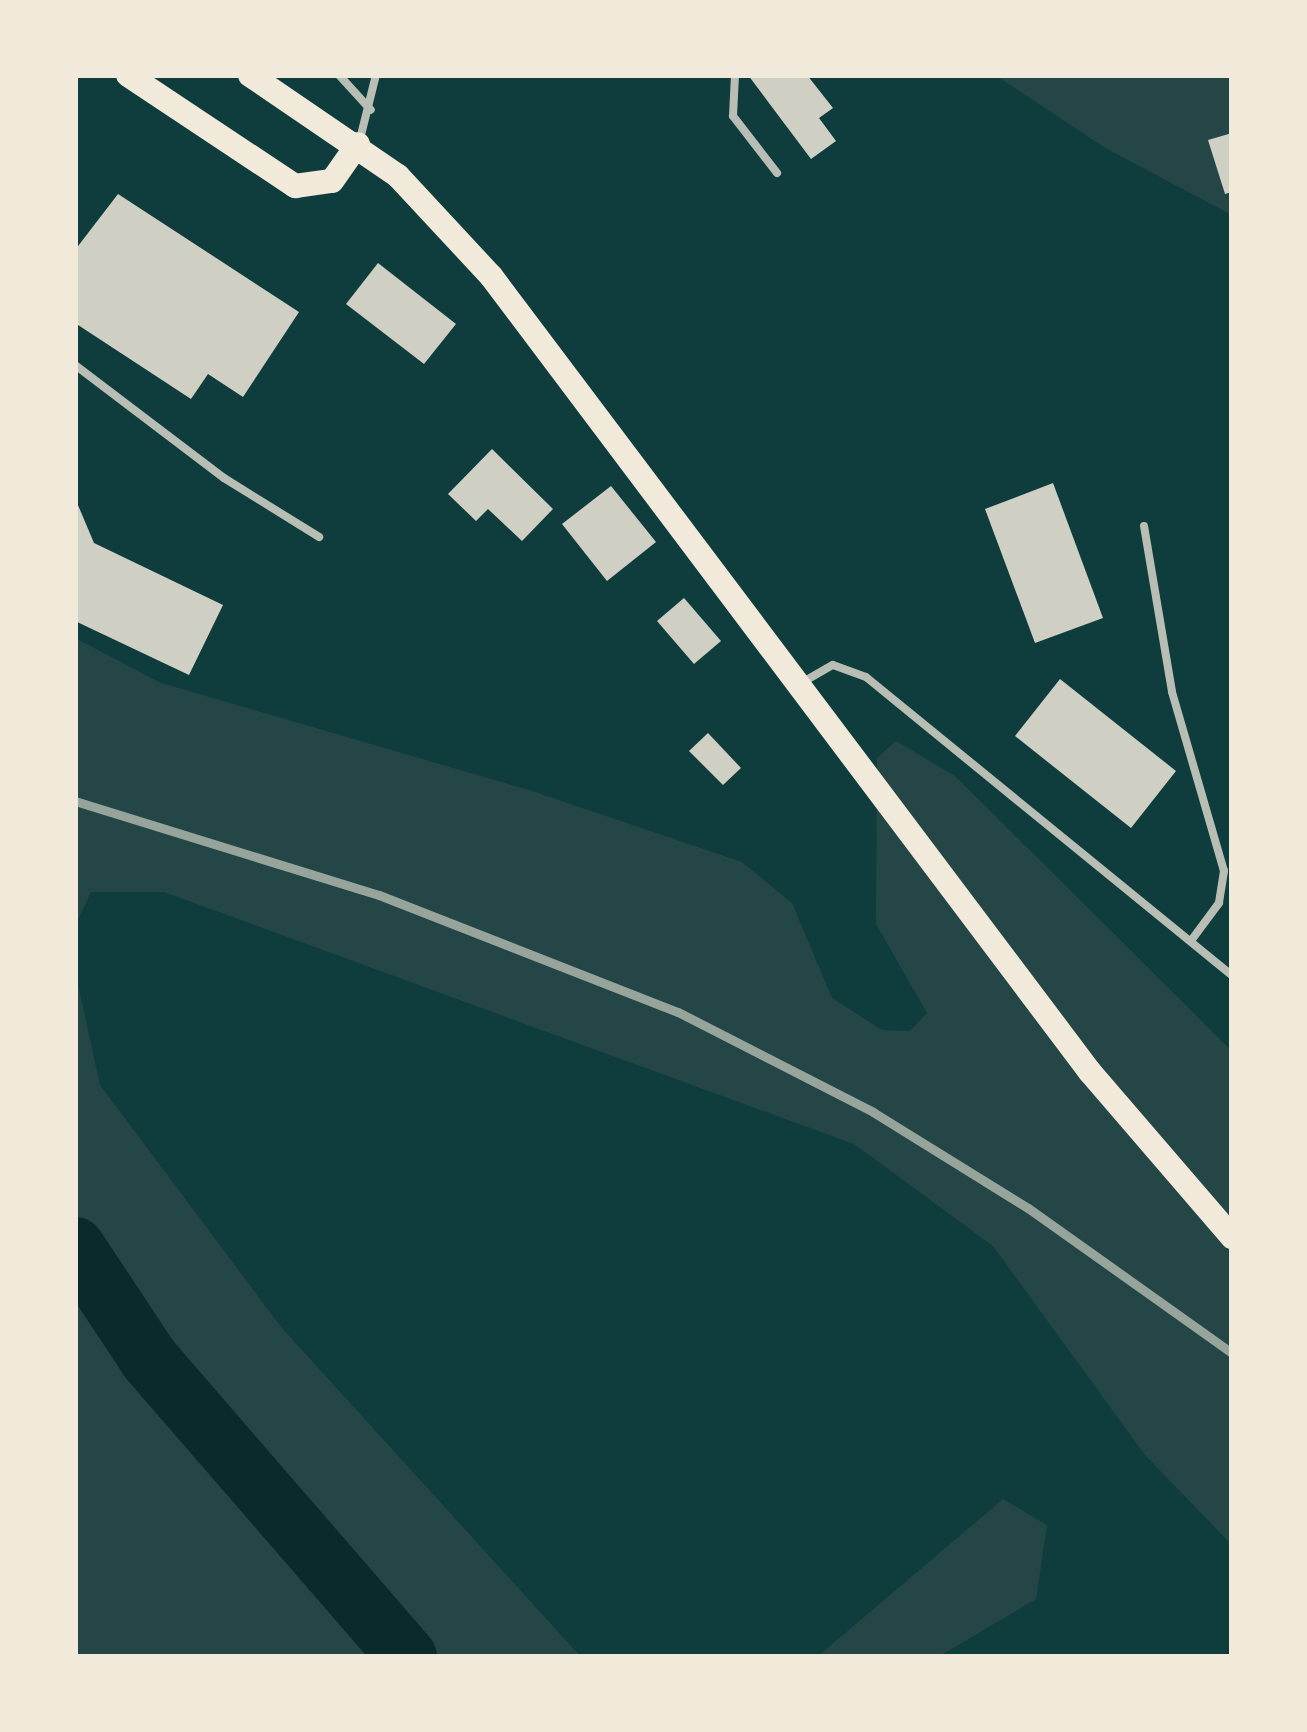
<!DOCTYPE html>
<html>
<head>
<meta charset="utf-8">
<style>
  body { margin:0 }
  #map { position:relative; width:1307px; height:1732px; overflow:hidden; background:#0f3d3e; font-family:Manrope,sans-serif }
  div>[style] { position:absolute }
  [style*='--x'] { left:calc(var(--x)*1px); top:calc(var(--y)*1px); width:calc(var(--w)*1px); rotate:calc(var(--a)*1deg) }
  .green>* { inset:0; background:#244646 }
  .river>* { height:60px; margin:-30px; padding:0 30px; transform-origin:30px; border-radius:30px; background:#0a2a2b }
  .building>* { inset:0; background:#cfcfc3 }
  .service>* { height:8px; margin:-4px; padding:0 4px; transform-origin:4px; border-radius:4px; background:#b8beb3 }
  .primary>* { height:24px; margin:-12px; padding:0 12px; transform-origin:12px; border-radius:12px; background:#f1e9da }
  .rail>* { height:9px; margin:-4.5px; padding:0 4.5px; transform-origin:4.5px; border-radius:4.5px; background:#97a49c }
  span { translate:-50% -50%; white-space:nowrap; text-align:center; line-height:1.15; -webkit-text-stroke:12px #f1e9da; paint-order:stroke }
  .frame { position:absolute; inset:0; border:78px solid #f1e9da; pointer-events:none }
</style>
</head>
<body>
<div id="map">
  <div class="green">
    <div style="clip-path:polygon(995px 75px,1232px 75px,1232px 215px,1107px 149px)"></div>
    <div style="clip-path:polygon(75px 638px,161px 683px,529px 790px,742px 862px,792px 903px,832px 998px,882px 1030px,910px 1031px,927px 1013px,876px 924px,877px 758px,896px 741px,955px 776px,1232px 1051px,1232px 1545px,1145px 1455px,993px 1246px,854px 1144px,164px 892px,91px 892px,75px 926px)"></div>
    <div style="clip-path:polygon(75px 971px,100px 1085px,281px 1327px,581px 1657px,75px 1657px)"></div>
    <div style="clip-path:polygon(1003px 1499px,1047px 1525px,1036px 1599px,938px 1657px,817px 1657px)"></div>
  </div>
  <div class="river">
    <div style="--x:75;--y:1247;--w:134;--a:56.5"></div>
    <div style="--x:149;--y:1359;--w:394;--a:49.1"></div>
  </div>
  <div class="building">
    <div style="clip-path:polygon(748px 75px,807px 75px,833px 108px,819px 118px,836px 141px,811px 159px)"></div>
    <div style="clip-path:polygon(1232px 133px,1232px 192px,1225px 194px,1208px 140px)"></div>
    <div style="clip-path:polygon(118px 194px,299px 312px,243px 397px,208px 374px,191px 399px,75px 323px,75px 250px)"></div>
    <div style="clip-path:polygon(378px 263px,456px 324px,424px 364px,346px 304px)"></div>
    <div style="clip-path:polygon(492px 449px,553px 509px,522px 541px,488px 509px,476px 521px,448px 494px)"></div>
    <div style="clip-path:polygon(1053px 483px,1103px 618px,1035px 643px,985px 509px)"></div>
    <div style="clip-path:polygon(611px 486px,656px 542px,607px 581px,562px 524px)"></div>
    <div style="clip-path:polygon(75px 498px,94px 543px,223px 605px,189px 675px,75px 621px)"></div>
    <div style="clip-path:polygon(684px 598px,721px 641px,694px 664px,657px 621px)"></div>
    <div style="clip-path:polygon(1060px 679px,1176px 771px,1131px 828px,1015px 736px)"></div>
    <div style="clip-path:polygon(708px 733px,741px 768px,723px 785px,689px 751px)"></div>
  </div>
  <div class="service">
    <div style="--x:339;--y:75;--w:47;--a:47.6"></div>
    <div style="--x:735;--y:75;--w:41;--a:92.8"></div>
    <div style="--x:733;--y:116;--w:72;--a:52.3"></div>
    <div style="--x:359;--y:143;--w:70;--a:-76"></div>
    <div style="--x:75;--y:365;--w:187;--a:37.2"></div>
    <div style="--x:224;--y:478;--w:112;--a:31.8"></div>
    <div style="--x:1144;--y:526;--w:168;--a:80.4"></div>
    <div style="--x:1172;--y:692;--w:186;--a:73.8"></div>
    <div style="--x:1224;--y:871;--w:32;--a:99"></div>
    <div style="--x:1219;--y:903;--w:44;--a:126.6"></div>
    <div style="--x:803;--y:682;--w:34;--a:-30"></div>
    <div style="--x:833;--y:665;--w:35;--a:20"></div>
    <div style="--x:866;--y:677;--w:473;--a:39.2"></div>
  </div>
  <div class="primary">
    <div style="--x:128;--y:75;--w:201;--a:33.6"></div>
    <div style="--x:295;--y:186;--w:37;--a:-8"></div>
    <div style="--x:332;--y:181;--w:45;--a:-54.9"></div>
    <div style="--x:250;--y:75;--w:179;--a:34.3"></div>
    <div style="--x:398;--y:176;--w:137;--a:47.1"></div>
    <div style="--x:491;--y:276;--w:996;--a:53.04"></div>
    <div style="--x:1090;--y:1072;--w:218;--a:49.3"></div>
  </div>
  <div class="rail">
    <div style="--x:75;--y:801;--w:318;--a:17.2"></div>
    <div style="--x:379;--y:895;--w:321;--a:21.4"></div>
    <div style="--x:678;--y:1012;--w:219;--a:27.1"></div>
    <div style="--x:873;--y:1112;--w:182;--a:31.8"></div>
    <div style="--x:1028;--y:1208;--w:250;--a:35.4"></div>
  </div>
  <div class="frame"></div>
</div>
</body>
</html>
